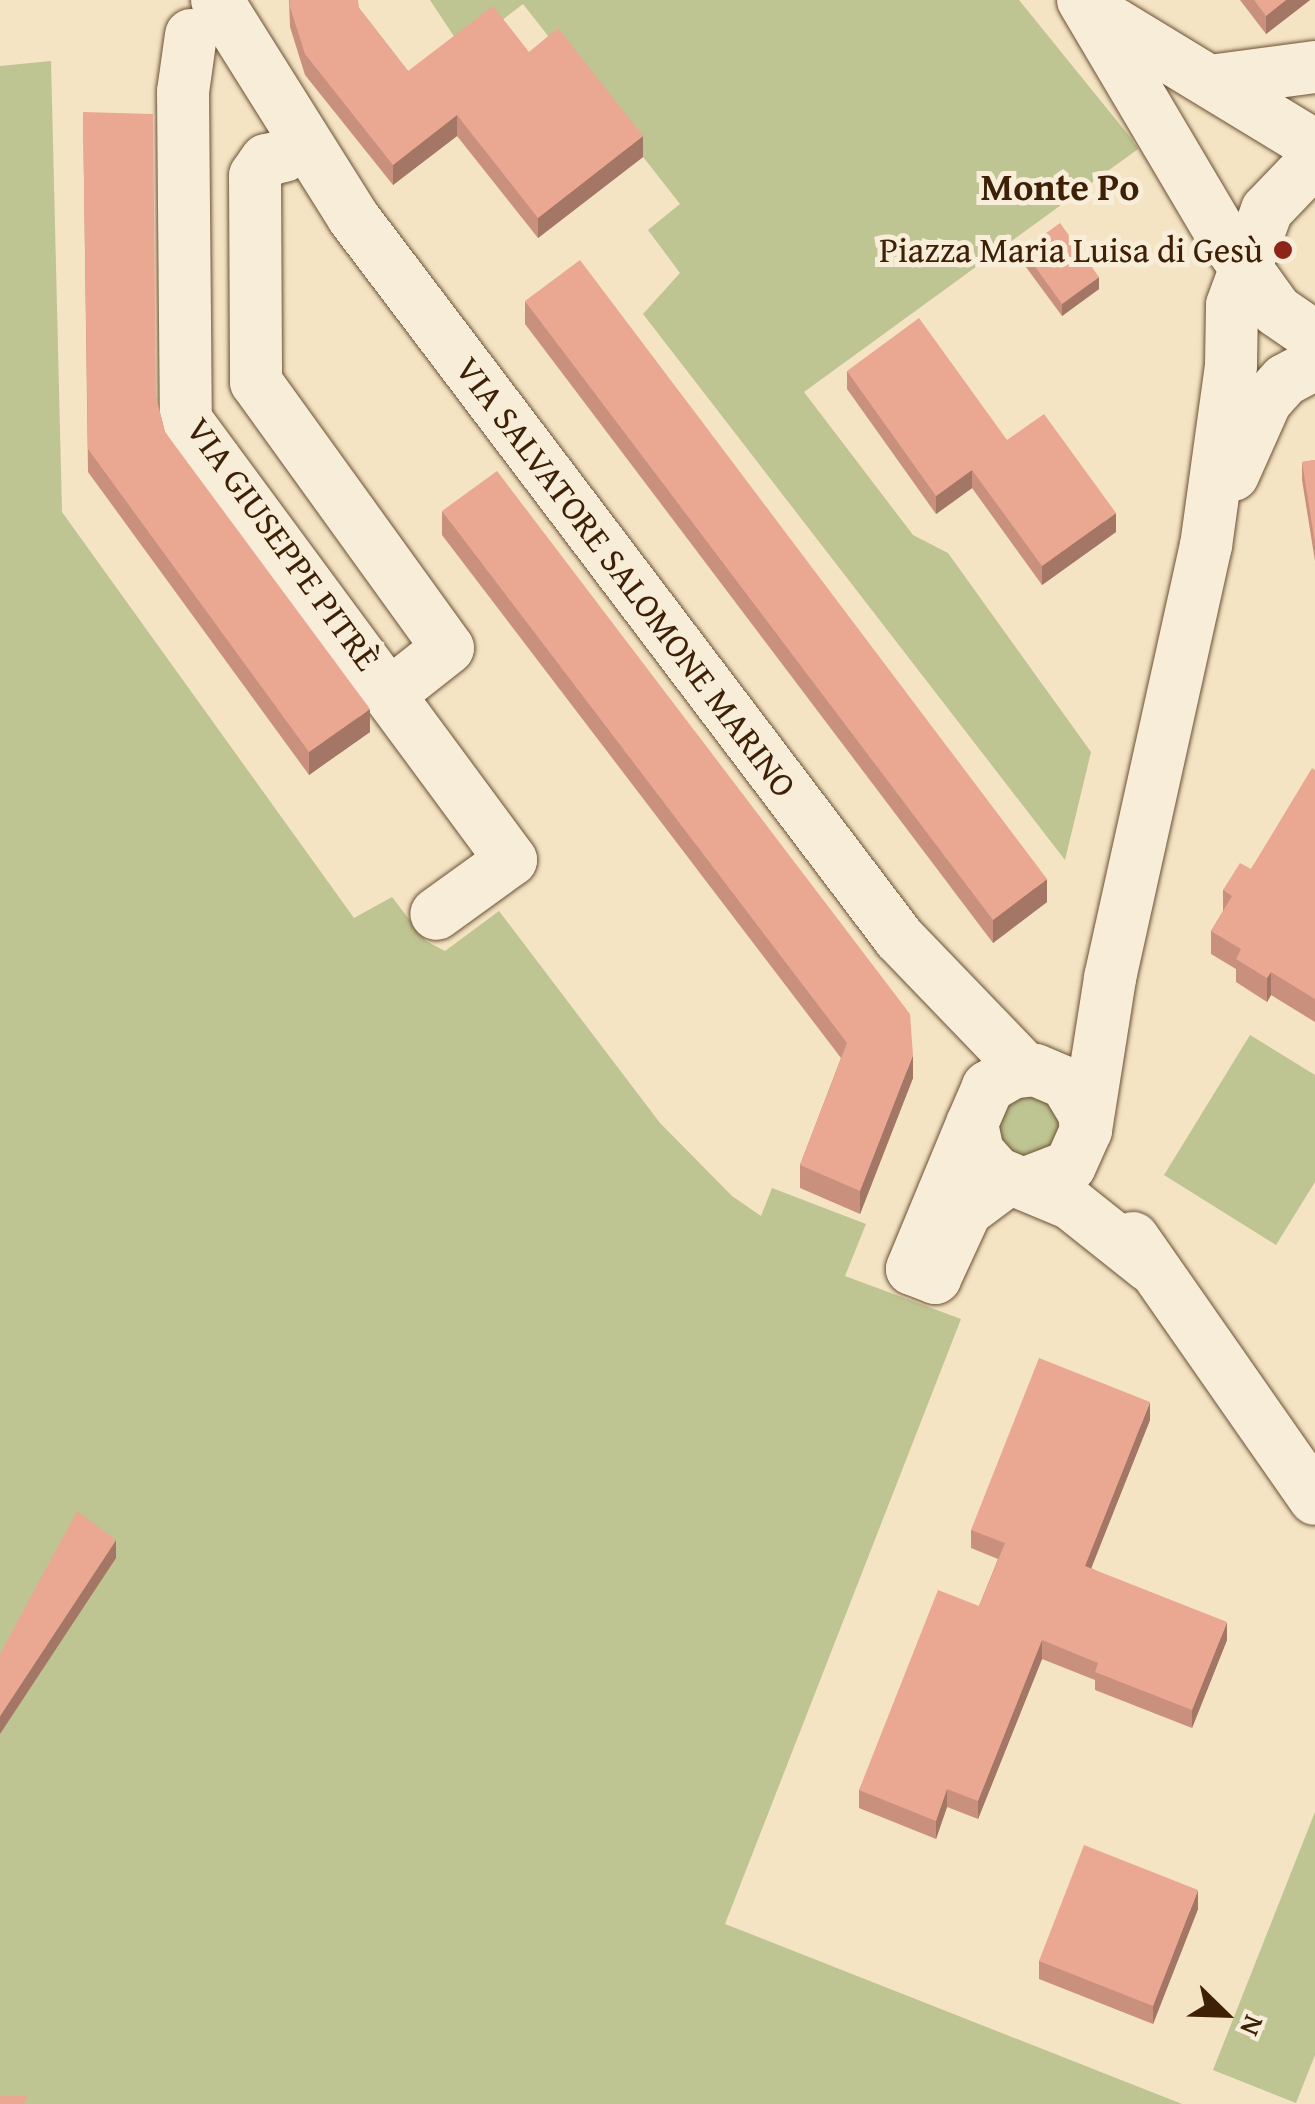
<!DOCTYPE html>
<html>
<head>
<meta charset="utf-8">
<style>
  body { margin:0 }
  #map { position:relative; width:1315px; height:2104px; overflow:hidden; background:#f4e4c3; font-family:"Gentium Book Plus",serif }
  div>[style] { position:absolute }
  [style*='--x'] { left:calc(var(--x)*1px); top:calc(var(--y)*1px); width:calc(var(--w)*1px); rotate:calc(var(--a)*1deg) }
  .green>* { inset:0; background:#bec492 }
  .roads { filter:drop-shadow(0 0 2px #6c5135) drop-shadow(0 0 2px #6c5135) }
  .minor>* { height:52px; margin:-26px; padding:0 26px; transform-origin:26px; border-radius:26px; background:#f8edd8 }
  .wall>* { inset:0; background:#c9907e }
  .shaded-wall>* { inset:0; background:#a47666 }
  .building>* { inset:0; background:#eaa892 }
  .dots>* { width:28px; height:28px; translate:-50% -50%; box-sizing:border-box; border:5px solid #f8edd8; border-radius:50% }
  span { translate:-50% -50%; white-space:nowrap; text-align:center; line-height:1.15; -webkit-text-stroke:10px #f8edd8; paint-order:stroke }
  .poi-label { font-size:35px; color:#3e2006 }
  .right { translate:-100% -50%; text-align:right }
  .street-label { font-size:35px; color:#3e2006 }
  .neighbourhood-label { font-size:38px; color:#3e2006; font-weight:700 }
  .north { position:absolute; left:1175px; top:1964px; width:100px; height:100px; -webkit-text-stroke:8px #f8edd8; paint-order:stroke; rotate:113deg; font-size:28px; font-weight:700; line-height:40px; text-align:center; color:#3e2006 }
  .north::after { content:''; display:block; margin:auto; width:35px; height:45px; background:#3e2006; clip-path:polygon(50% 0,100% 100%,50% 72%,0 100%) }
</style>
</head>
<body>
<div id="map">
  <div class="green">
    <div style="clip-path:polygon(430px 0,1019px 0,1130px 137px,1138px 149px,804px 392px,913px 535px,948px 553px,1091px 752px,1065px 860px,643px 314px,680px 273px,648px 230px,680px 204px,523px 4px,463px 50px)"></div>
    <div style="clip-path:polygon(51px 61px,62px 512px,354px 918px,392px 897px,426px 941px,445px 951px,499px 911px,660px 1123px,732px 1196px,761px 1216px,772px 1188px,866px 1224px,845px 1276px,961px 1319px,725px 1924px,1182px 2104px,0 2104px,0 66px)"></div>
    <div style="clip-path:polygon(1250px 1035px,1315px 1075px,1315px 1182px,1276px 1245px,1164px 1175px)"></div>
    <div style="clip-path:polygon(1014px 1091px,1062px 1103px,1060px 1153px,1004px 1158px,995px 1109px)"></div>
    <div style="clip-path:polygon(1315px 1812px,1315px 2055px,1296px 2103px,1213px 2070px)"></div>
  </div>
  <div class="roads">
    <div class="minor">
      <div style="--x:217;--y:0;--w:256;--a:57.9"></div>
      <div style="--x:353;--y:217;--w:904;--a:52.86"></div>
      <div style="--x:899;--y:938;--w:183;--a:46.1"></div>
      <div style="--x:1083;--y:0;--w:269;--a:59.4"></div>
      <div style="--x:1220;--y:232;--w:97;--a:54.2"></div>
      <div style="--x:1277;--y:311;--w:46;--a:34.4"></div>
      <div style="--x:1090;--y:9;--w:263;--a:31.3"></div>
      <div style="--x:191;--y:35;--w:58;--a:98"></div>
      <div style="--x:183;--y:92;--w:328;--a:89.5"></div>
      <div style="--x:186;--y:420;--w:547;--a:53.55"></div>
      <div style="--x:511;--y:860;--w:92;--a:144.2"></div>
      <div style="--x:1210;--y:81;--w:106;--a:-7.6"></div>
      <div style="--x:284;--y:156;--w:18;--a:167"></div>
      <div style="--x:266;--y:160;--w:19;--a:125"></div>
      <div style="--x:255;--y:176;--w:206;--a:89.7"></div>
      <div style="--x:256;--y:382;--w:328;--a:54.2"></div>
      <div style="--x:448;--y:648;--w:73;--a:141.7"></div>
      <div style="--x:1233;--y:475;--w:81;--a:-66"></div>
      <div style="--x:1266;--y:401;--w:28;--a:-48"></div>
      <div style="--x:1285;--y:380;--w:34;--a:-28"></div>
      <div style="--x:972;--y:1124;--w:157;--a:112.5"></div>
      <div style="--x:912;--y:1269;--w:25;--a:21"></div>
      <div style="--x:935;--y:1278;--w:74;--a:-65.2"></div>
      <div style="--x:966;--y:1211;--w:54;--a:-36.7"></div>
      <div style="--x:1086;--y:1130;--w:154;--a:-81"></div>
      <div style="--x:1110;--y:978;--w:443;--a:-77.5"></div>
      <div style="--x:1206;--y:546;--w:183;--a:-82.1"></div>
      <div style="--x:1231;--y:365;--w:60;--a:-89"></div>
      <div style="--x:1232;--y:305;--w:101;--a:-69.8"></div>
      <div style="--x:1267;--y:210;--w:69;--a:-46.2"></div>
      <div style="--x:1026;--y:1183;--w:47;--a:-21.1"></div>
      <div style="--x:1070;--y:1166;--w:39;--a:-66"></div>
      <div style="--x:1086;--y:1130;--w:17;--a:-97"></div>
      <div style="--x:1084;--y:1113;--w:35;--a:-121"></div>
      <div style="--x:1066;--y:1083;--w:34;--a:-157"></div>
      <div style="--x:1035;--y:1070;--w:23;--a:173"></div>
      <div style="--x:1012;--y:1073;--w:28;--a:150"></div>
      <div style="--x:988;--y:1087;--w:40;--a:113.4"></div>
      <div style="--x:972;--y:1124;--w:29;--a:78"></div>
      <div style="--x:978;--y:1152;--w:28;--a:48"></div>
      <div style="--x:997;--y:1173;--w:80;--a:22.7"></div>
      <div style="--x:1071;--y:1204;--w:100;--a:38.5"></div>
      <div style="--x:1133;--y:1238;--w:318;--a:55.1"></div>
    </div>
  </div>
  <div class="wall">
    <div style="clip-path:polygon(289px 0,359px 8px,408px 71px,529px 52px,643px 157px,538px 238px,457px 136px,393px 185px,305px 75px,290px 27px)"></div>
    <div style="clip-path:polygon(1240px 0,1310px 0,1266px 34px)"></div>
    <div style="clip-path:polygon(83px 112px,165px 432px,370px 732px,309px 775px,88px 472px)"></div>
    <div style="clip-path:polygon(1023px 250px,1099px 289px,1062px 316px,1023px 263px)"></div>
    <div style="clip-path:polygon(525px 301px,1047px 902px,993px 943px,525px 324px)"></div>
    <div style="clip-path:polygon(847px 371px,1007px 440px,1116px 532px,1042px 585px,972px 488px,936px 514px,847px 389px)"></div>
    <div style="clip-path:polygon(1315px 460px,1315px 561px,1302px 480px,1302px 462px)"></div>
    <div style="clip-path:polygon(442px 511px,913px 1078px,860px 1214px,800px 1188px,800px 1165px,841px 1058px,442px 535px)"></div>
    <div style="clip-path:polygon(1315px 770px,1315px 1022px,1271px 995px,1267px 1002px,1236px 982px,1236px 969px,1211px 954px,1211px 931px,1223px 911px,1223px 890px,1251px 869px)"></div>
    <div style="clip-path:polygon(1150px 1420px,1091px 1568px,1227px 1640px,1192px 1728px,1095px 1690px,1095px 1680px,1042px 1659px,978px 1819px,947px 1807px,936px 1839px,859px 1808px,859px 1790px,979px 1606px,998px 1559px,971px 1548px,971px 1530px)"></div>
    <div style="clip-path:polygon(1198px 1909px,1153px 2024px,1039px 1979px,1039px 1961px)"></div>
  </div>
  <div class="shaded-wall">
    <div style="clip-path:polygon(1286px 0,1310px 0,1266px 34px,1266px 16px)"></div>
    <div style="clip-path:polygon(457px 115px,457px 136px,393px 185px,393px 165px)"></div>
    <div style="clip-path:polygon(643px 136px,643px 157px,538px 238px,538px 218px)"></div>
    <div style="clip-path:polygon(1099px 277px,1099px 289px,1062px 316px,1062px 304px)"></div>
    <div style="clip-path:polygon(972px 470px,972px 488px,936px 514px,936px 496px)"></div>
    <div style="clip-path:polygon(1116px 513px,1116px 532px,1042px 585px,1042px 566px)"></div>
    <div style="clip-path:polygon(370px 709px,370px 732px,309px 775px,309px 752px)"></div>
    <div style="clip-path:polygon(1047px 879px,1047px 902px,993px 943px,993px 920px)"></div>
    <div style="clip-path:polygon(1271px 972px,1271px 995px,1267px 1002px,1267px 978px)"></div>
    <div style="clip-path:polygon(913px 1055px,913px 1078px,860px 1214px,860px 1191px)"></div>
    <div style="clip-path:polygon(1150px 1402px,1150px 1420px,1085px 1584px,1085px 1566px)"></div>
    <div style="clip-path:polygon(116px 1540px,116px 1558px,0 1734px,0 1716px)"></div>
    <div style="clip-path:polygon(1227px 1622px,1227px 1640px,1192px 1728px,1192px 1710px)"></div>
    <div style="clip-path:polygon(1042px 1640px,1042px 1659px,978px 1819px,978px 1801px)"></div>
    <div style="clip-path:polygon(947px 1789px,947px 1807px,936px 1839px,936px 1821px)"></div>
    <div style="clip-path:polygon(1198px 1890px,1198px 1909px,1153px 2024px,1153px 2006px)"></div>
  </div>
  <div class="building">
    <div style="clip-path:polygon(290px 0,358px 0,359px 8px,408px 71px,493px 6px,529px 52px,558px 28px,643px 136px,538px 218px,457px 115px,393px 165px,305px 54px,290px 7px)"></div>
    <div style="clip-path:polygon(1254px 0,1286px 0,1266px 16px)"></div>
    <div style="clip-path:polygon(83px 112px,153px 114px,156px 397px,165px 432px,370px 709px,309px 752px,88px 449px)"></div>
    <div style="clip-path:polygon(1060px 223px,1099px 277px,1062px 304px,1023px 250px)"></div>
    <div style="clip-path:polygon(580px 260px,1047px 879px,993px 920px,525px 301px)"></div>
    <div style="clip-path:polygon(919px 318px,1007px 440px,1044px 414px,1116px 513px,1042px 566px,972px 470px,936px 496px,847px 371px)"></div>
    <div style="clip-path:polygon(1315px 460px,1315px 543px,1302px 462px)"></div>
    <div style="clip-path:polygon(497px 471px,910px 1014px,913px 1055px,860px 1191px,800px 1165px,847px 1043px,442px 511px)"></div>
    <div style="clip-path:polygon(1312px 768px,1315px 770px,1315px 999px,1271px 972px,1267px 978px,1236px 959px,1241px 949px,1211px 931px,1232px 896px,1223px 890px,1240px 863px,1251px 869px)"></div>
    <div style="clip-path:polygon(1039px 1358px,1150px 1402px,1085px 1566px,1227px 1622px,1192px 1710px,1095px 1672px,1098px 1663px,1042px 1640px,978px 1801px,947px 1789px,936px 1821px,859px 1790px,938px 1590px,979px 1606px,1005px 1543px,971px 1530px)"></div>
    <div style="clip-path:polygon(77px 1511px,116px 1540px,0 1716px,0 1654px)"></div>
    <div style="clip-path:polygon(1084px 1845px,1198px 1890px,1153px 2006px,1039px 1961px)"></div>
    <div style="clip-path:polygon(0 2096px,27px 2096px,24px 2104px,0 2104px)"></div>
  </div>
  <div class="dots">
    <div style="left:1283px;top:250px;background:#8f2418"></div>
  </div>
  <div class="poi-label">
    <span class="right" style="left:1263px;top:250px">Piazza Maria Luisa di Gesù</span>
  </div>
  <div class="street-label">
    <span style="left:283px;top:544px;rotate:54deg">VIA GIUSEPPE PITRÈ</span>
    <span style="left:626px;top:577px;rotate:53deg">VIA SALVATORE SALOMONE MARINO</span>
  </div>
  <div class="neighbourhood-label">
    <span style="left:1060px;top:187px">Monte Po</span>
  </div>
  <div class="north">N</div>
</div>
</body>
</html>
